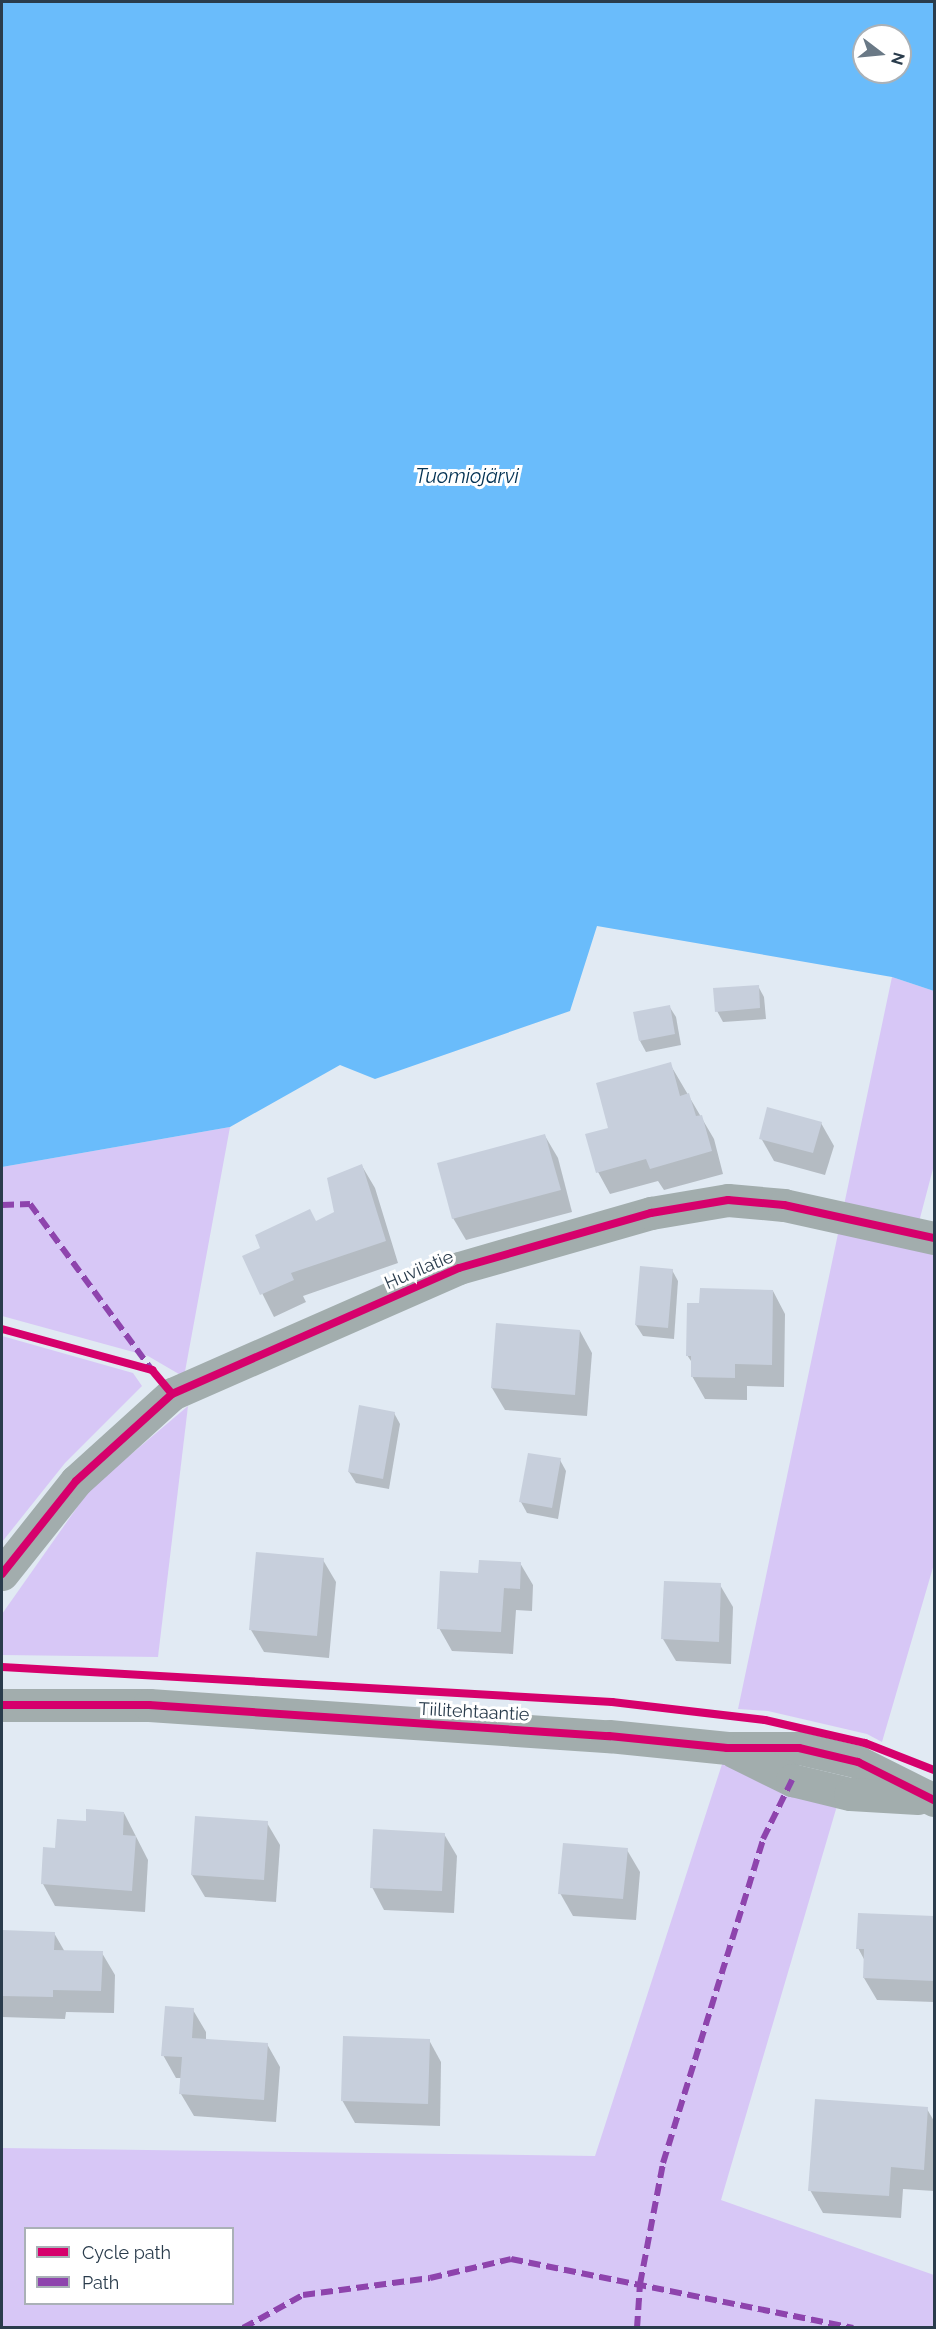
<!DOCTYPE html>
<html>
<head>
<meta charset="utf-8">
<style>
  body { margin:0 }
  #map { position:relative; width:936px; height:2329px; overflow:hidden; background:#e1eaf3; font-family:Raleway,sans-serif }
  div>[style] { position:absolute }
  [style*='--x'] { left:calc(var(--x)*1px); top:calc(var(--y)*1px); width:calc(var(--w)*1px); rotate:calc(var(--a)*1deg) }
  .green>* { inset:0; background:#d7c7f6 }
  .water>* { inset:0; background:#6abcfb }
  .shadow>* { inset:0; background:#0003 }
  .building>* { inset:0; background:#c7cfdc }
  .street>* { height:33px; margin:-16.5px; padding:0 16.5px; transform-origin:16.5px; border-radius:16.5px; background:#a2adad }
  .quiet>* { height:6px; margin-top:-3px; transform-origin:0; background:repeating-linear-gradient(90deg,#8e44ad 0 12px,transparent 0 18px) }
  .cycleway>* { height:8px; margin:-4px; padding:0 4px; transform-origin:4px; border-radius:4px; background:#d6006c }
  span { translate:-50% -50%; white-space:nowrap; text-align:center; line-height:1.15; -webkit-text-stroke:6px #fff; paint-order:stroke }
  .street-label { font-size:18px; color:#2a3c4c }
  .water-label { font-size:20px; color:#043354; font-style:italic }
  .frame { position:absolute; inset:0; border:3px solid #2a3c4c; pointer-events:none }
  .legend { position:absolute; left:24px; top:2227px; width:210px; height:78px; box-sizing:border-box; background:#fff; border:2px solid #aab1b7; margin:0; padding:8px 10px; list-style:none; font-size:18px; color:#2a3c4c }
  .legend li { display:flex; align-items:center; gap:12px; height:30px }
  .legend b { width:30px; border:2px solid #aab1b7 }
  .north { position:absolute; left:852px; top:24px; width:60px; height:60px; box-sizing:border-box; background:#fff; border:2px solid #aab1b7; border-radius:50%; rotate:106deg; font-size:16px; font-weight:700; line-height:24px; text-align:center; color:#2a3c4c }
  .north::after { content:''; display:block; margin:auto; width:21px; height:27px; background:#6a7986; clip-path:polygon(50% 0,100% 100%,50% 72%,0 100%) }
</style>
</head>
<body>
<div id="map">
  <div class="green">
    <div style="clip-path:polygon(892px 977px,934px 991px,934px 1165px,915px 1237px,934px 1242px,934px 1564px,882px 1742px,867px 1734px,768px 1711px,738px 1709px)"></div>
    <div style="clip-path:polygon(230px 1127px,184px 1377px,148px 1356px,2px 1316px,2px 1167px)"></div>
    <div style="clip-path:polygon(2px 1336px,133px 1373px,142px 1386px,65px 1463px,2px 1542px)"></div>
    <div style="clip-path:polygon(188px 1406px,158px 1657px,2px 1655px,2px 1614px,90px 1489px)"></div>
    <div style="clip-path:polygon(evenodd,724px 1758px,839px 1799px,721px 2200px,934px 2275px,934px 2327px,2px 2328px,2px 2148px,595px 2156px,724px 1758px,26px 2228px,232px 2228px,232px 2304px,26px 2304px,26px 2228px)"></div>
  </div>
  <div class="water">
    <div style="clip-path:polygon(evenodd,2px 2px,934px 2px,934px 991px,892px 977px,597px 926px,570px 1011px,375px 1079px,340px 1065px,230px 1127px,2px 1167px,2px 2px,864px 36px,900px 36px,900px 72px,864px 72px,864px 36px)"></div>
  </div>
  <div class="shadow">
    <div style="clip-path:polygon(758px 986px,764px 997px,766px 1019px,723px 1022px,717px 1011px)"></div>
    <div style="clip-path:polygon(669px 1006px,676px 1017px,681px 1045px,646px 1052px,640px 1041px)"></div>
    <div style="clip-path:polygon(670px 1064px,714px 1139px,723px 1174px,664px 1190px,658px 1181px,610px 1194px,598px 1172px,610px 1129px)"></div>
    <div style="clip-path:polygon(821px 1123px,834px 1146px,825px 1175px,774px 1161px,761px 1138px)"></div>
    <div style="clip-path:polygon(545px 1136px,558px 1158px,572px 1212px,466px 1240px,453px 1218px)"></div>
    <div style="clip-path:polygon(362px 1166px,375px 1188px,398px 1263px,303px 1296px,306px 1302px,274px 1317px,244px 1257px,336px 1213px)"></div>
    <div style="clip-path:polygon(672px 1270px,678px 1281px,674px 1339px,643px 1336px,636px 1325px)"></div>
    <div style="clip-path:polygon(773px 1291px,785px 1314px,784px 1387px,747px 1386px,747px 1400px,705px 1399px,692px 1376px,693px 1364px,687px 1355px,700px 1305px)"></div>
    <div style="clip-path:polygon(580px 1331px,592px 1353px,587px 1416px,505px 1410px,492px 1388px)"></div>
    <div style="clip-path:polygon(394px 1413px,400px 1424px,389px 1489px,356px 1483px,349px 1472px)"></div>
    <div style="clip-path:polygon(560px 1460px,566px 1471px,558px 1519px,527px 1513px,521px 1502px)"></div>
    <div style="clip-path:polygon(323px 1560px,336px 1582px,329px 1658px,264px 1652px,251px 1630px)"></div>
    <div style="clip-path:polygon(520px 1563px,533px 1585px,532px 1611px,516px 1610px,513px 1654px,452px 1651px,439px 1628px)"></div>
    <div style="clip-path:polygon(720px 1585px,733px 1607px,731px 1664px,676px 1661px,663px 1639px)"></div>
    <div style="clip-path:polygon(124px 1813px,148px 1860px,145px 1912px,55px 1906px,43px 1884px,56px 1850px)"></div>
    <div style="clip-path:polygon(267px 1823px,280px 1845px,276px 1902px,205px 1897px,192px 1875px)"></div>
    <div style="clip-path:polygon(444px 1834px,457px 1856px,454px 1913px,384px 1910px,372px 1887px)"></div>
    <div style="clip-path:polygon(627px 1850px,640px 1872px,636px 1920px,573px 1916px,560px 1893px)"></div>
    <div style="clip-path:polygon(859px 1915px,934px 1918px,934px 2002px,877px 2000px,864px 1978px,865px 1961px,858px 1948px)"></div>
    <div style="clip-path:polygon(2px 1932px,54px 1933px,65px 1952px,102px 1953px,115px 1975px,114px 2013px,66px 2012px,65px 2019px,2px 2017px)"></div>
    <div style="clip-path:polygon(193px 2010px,206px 2032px,206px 2040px,267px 2044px,280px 2067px,276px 2122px,194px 2116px,181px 2094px,182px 2078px,176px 2078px,163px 2055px)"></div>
    <div style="clip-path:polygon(429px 2040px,441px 2062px,440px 2126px,355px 2123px,342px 2100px)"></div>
    <div style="clip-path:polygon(927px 2109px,934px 2121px,934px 2191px,903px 2189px,901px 2218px,823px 2213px,810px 2190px)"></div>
  </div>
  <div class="building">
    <div style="clip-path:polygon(759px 985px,760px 1008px,715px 1012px,713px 988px)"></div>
    <div style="clip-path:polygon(670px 1005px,675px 1034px,639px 1041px,633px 1012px)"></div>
    <div style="clip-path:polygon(671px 1062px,680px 1096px,689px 1093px,696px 1116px,702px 1115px,712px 1151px,650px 1169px,646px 1159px,596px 1173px,585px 1134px,608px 1128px,596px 1083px)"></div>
    <div style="clip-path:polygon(767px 1107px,822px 1122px,813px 1153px,759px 1139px)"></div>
    <div style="clip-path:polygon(545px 1134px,561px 1190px,452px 1219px,437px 1163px)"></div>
    <div style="clip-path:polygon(362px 1164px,386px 1241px,291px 1273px,294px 1280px,260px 1295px,242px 1256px,260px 1248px,255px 1235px,310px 1209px,316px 1221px,334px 1212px,327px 1178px)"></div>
    <div style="clip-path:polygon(640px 1266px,673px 1269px,668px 1328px,635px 1325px)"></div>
    <div style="clip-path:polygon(700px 1288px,773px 1290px,772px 1365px,735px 1364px,735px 1378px,691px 1377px,691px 1356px,686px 1356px,687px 1303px,699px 1303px)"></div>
    <div style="clip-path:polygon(496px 1323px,580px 1330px,575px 1395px,491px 1388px)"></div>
    <div style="clip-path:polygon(359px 1405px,395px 1412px,383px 1479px,348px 1472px)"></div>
    <div style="clip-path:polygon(528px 1453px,561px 1458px,552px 1508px,519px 1502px)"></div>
    <div style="clip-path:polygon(256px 1552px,324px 1558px,317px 1636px,249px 1630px)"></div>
    <div style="clip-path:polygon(479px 1560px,521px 1562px,520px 1589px,504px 1588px,501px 1632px,437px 1629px,440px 1571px,478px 1573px)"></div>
    <div style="clip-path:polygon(664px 1581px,721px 1583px,719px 1642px,661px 1639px)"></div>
    <div style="clip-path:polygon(86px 1809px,124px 1812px,123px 1835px,136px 1836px,132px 1891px,41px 1884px,43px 1847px,55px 1848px,57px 1819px,86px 1821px)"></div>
    <div style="clip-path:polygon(195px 1816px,268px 1821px,264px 1880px,191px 1875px)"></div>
    <div style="clip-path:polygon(373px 1829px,445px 1833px,442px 1891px,370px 1888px)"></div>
    <div style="clip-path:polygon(563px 1843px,628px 1848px,623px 1899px,558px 1894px)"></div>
    <div style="clip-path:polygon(858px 1913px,934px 1916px,934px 1981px,863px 1978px,864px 1949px,856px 1949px)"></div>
    <div style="clip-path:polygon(2px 1930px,55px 1932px,54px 1950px,103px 1951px,101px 1991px,53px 1990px,53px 1997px,2px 1996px)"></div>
    <div style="clip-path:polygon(165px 2006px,194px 2008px,192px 2038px,268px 2043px,264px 2100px,179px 2094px,182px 2057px,161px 2056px)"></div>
    <div style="clip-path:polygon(343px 2036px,430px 2039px,428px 2104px,341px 2101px)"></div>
    <div style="clip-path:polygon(815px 2099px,928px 2107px,924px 2170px,891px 2167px,889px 2196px,808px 2191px)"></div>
  </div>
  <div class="street">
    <div style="--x:2;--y:1574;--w:119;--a:-51.5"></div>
    <div style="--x:76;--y:1481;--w:130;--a:-42.2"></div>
    <div style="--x:172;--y:1394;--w:313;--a:-23.7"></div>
    <div style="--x:459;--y:1268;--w:200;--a:-16"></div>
    <div style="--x:651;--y:1213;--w:78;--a:-9.6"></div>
    <div style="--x:728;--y:1200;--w:56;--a:5.1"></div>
    <div style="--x:784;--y:1205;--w:154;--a:12.4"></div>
    <div style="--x:2;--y:1705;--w:147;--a:0"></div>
    <div style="--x:149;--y:1705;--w:461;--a:3.9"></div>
    <div style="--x:609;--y:1736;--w:119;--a:5.8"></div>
    <div style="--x:727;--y:1748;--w:72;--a:0"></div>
    <div style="--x:799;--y:1748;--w:61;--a:13.3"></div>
    <div style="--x:858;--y:1762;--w:85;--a:26.6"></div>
    <div style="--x:735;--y:1752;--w:64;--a:26.2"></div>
    <div style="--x:792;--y:1780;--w:60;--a:13.6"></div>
    <div style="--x:850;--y:1794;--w:68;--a:3.4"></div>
  </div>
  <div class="quiet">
    <div style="--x:2;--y:1205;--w:28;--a:-2"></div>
    <div style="--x:30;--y:1204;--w:206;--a:53.7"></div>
    <div style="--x:243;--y:2328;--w:68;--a:-28.8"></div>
    <div style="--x:303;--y:2295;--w:128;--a:-7.6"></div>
    <div style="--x:430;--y:2278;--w:83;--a:-13.2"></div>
    <div style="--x:511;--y:2259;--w:349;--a:11.4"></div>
    <div style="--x:637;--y:2328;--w:44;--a:-86.1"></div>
    <div style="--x:640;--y:2284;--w:123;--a:-79.2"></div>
    <div style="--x:663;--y:2163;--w:339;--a:-72.8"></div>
    <div style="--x:763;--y:1839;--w:66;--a:-63.8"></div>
  </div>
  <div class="cycleway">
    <div style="--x:2;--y:1329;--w:156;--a:15.3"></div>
    <div style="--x:152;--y:1370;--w:31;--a:50"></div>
    <div style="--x:2;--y:1574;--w:119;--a:-51.5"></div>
    <div style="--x:76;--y:1481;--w:130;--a:-42.2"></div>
    <div style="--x:172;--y:1394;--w:313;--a:-23.7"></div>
    <div style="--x:459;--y:1268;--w:200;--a:-16"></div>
    <div style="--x:651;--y:1213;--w:78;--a:-9.6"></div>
    <div style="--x:728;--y:1200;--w:56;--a:5.1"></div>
    <div style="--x:784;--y:1205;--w:154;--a:12.4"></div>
    <div style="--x:2;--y:1667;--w:611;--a:3.28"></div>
    <div style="--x:612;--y:1702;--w:154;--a:6.7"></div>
    <div style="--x:765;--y:1720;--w:103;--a:13"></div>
    <div style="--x:865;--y:1743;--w:74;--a:21.4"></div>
    <div style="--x:2;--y:1705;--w:147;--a:0"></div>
    <div style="--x:149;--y:1705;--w:461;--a:3.9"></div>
    <div style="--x:609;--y:1736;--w:119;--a:5.8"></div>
    <div style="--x:727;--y:1748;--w:72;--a:0"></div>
    <div style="--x:799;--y:1748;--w:61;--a:13.3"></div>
    <div style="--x:858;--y:1762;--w:85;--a:26.6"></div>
  </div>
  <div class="street-label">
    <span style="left:419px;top:1270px;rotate:-23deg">Huvilatie</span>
    <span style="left:474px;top:1712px;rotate:3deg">Tiilitehtaantie</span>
  </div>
  <div class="water-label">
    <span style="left:467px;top:476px">Tuomiojärvi</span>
  </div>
  <div class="frame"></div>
  <ul class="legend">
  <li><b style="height:8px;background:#d6006c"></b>Cycle path</li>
  <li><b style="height:8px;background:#8e44ad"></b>Path</li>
  </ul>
  <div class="north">N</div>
</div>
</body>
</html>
